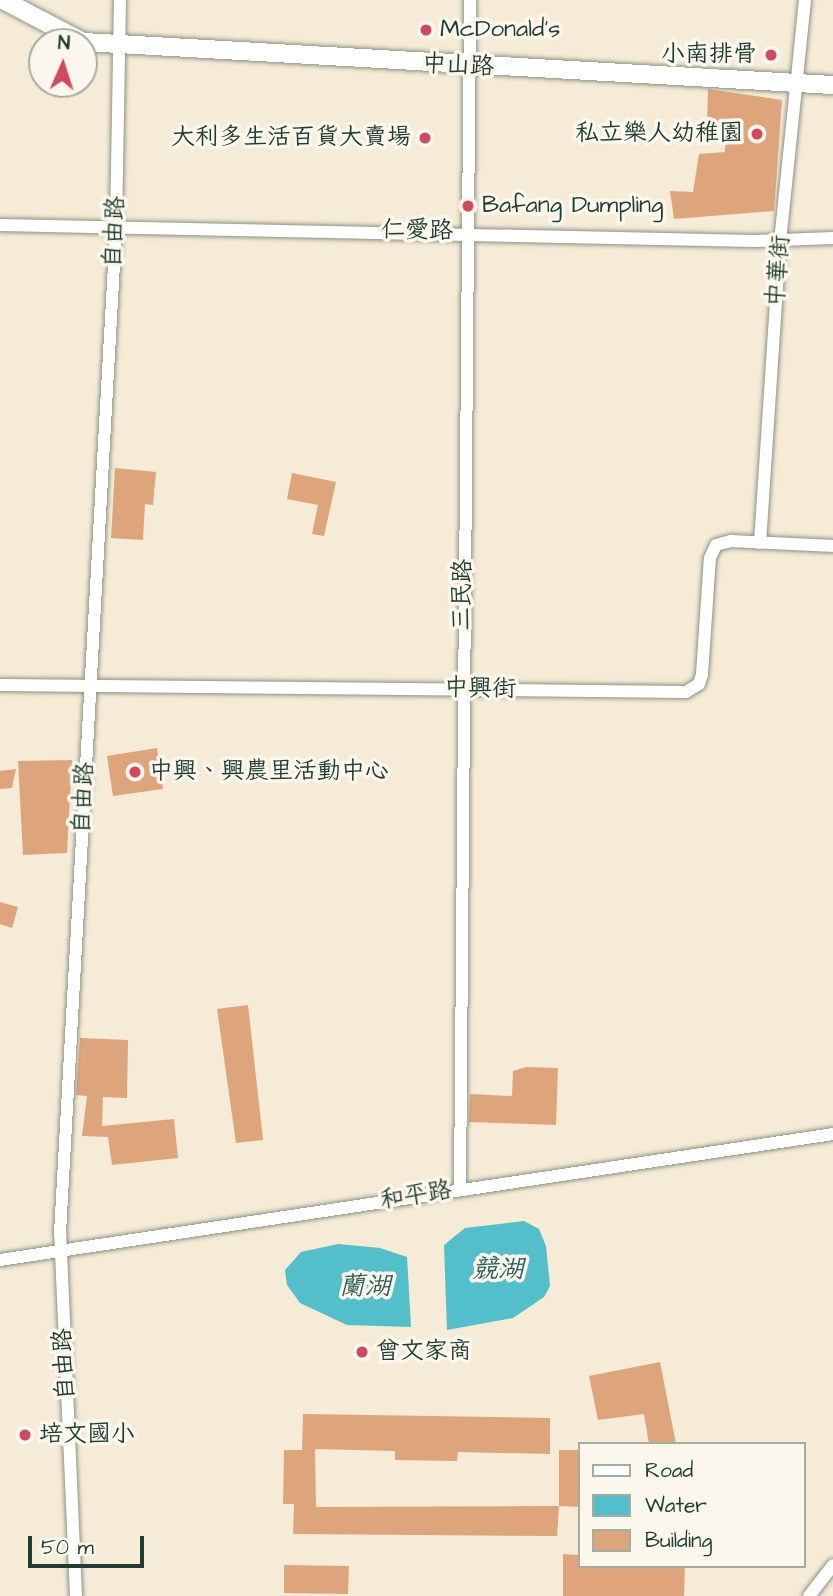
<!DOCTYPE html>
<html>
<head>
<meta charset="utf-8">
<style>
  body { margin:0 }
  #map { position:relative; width:833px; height:1596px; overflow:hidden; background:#f5ebd6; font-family:"Architects Daughter","LXGW WenKai TC",sans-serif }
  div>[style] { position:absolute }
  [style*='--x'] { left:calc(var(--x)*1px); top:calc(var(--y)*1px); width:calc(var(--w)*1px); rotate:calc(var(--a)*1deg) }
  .water>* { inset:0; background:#52bfca }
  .building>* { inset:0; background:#dea57d }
  .roads { filter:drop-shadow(0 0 2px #8a9485) drop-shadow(0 0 2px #8a9485) }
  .minor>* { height:12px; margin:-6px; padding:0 6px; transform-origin:6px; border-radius:6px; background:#fff }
  .secondary>* { height:18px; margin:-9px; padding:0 9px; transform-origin:9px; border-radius:9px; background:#fff }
  .dots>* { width:19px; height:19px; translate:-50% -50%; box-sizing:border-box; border:4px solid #fbf7ec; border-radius:50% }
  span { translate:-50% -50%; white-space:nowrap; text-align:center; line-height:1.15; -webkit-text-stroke:7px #fbf7ec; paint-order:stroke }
  .poi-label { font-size:24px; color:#1f3d34 }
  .left { translate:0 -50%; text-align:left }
  .right { translate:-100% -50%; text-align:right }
  .street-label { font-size:24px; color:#1f3d34 }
  .water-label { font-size:26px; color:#2c5e5a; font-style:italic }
  .legend { position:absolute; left:578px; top:1442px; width:228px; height:126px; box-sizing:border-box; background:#fbf7ec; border:2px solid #a3ada2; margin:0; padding:9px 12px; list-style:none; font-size:21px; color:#1f3d34 }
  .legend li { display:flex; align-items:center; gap:14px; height:35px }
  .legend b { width:35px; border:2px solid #a3ada2 }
  .north { position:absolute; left:28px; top:28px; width:70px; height:70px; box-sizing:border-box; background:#fbf7ec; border:2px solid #a3ada2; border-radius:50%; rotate:3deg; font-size:19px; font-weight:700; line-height:28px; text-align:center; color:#1f3d34 }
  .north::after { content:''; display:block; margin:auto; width:24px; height:32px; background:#d1495b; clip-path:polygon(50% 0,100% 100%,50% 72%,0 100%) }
  .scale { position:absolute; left:28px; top:1536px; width:116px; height:32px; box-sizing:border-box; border:4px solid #1f3d34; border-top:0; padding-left:9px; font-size:21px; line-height:24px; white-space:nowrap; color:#1f3d34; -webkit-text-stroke:5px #fbf7ec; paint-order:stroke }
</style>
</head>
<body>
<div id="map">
  <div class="water">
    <div style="clip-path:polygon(524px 1221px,539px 1229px,546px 1246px,550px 1286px,544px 1297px,513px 1318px,447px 1330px,444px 1245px,465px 1228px)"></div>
    <div style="clip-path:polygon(338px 1244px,380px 1248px,407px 1257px,411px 1327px,347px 1325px,300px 1303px,287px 1285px,285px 1270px,301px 1252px)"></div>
  </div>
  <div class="building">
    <div style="clip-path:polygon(708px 89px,782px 100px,774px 211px,674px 219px,670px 191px,693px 192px,699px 154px,725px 152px,726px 125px,707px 124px)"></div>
    <div style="clip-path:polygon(115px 468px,156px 472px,153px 505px,145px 504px,143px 540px,111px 538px)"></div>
    <div style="clip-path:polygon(292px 473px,336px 482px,324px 536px,312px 534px,318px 505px,287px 499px)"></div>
    <div style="clip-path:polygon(157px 748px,163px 789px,113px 796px,107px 756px)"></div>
    <div style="clip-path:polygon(72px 760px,67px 853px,23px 855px,18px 761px)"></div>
    <div style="clip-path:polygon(16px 769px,12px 788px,0 789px,0 771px)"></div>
    <div style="clip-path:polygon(0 902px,18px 907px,12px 928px,0 924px)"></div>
    <div style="clip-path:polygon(248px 1005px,263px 1140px,236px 1143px,217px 1009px)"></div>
    <div style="clip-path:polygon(80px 1038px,128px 1040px,127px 1098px,103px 1097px,102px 1126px,174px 1119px,178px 1158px,112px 1165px,108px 1137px,82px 1136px,87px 1096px,76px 1095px)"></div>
    <div style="clip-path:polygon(526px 1067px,558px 1068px,556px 1125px,469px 1122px,470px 1094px,512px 1096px,513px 1071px)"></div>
    <div style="clip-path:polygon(660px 1362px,676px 1444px,649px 1444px,644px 1414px,598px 1420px,589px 1376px)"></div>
    <div style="clip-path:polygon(303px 1414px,550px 1418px,550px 1454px,458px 1452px,457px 1461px,395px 1460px,395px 1451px,315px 1449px,316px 1507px,559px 1506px,557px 1536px,293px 1534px,294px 1504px,283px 1504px,284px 1450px,302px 1450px)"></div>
    <div style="clip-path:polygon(559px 1450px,579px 1450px,579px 1507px,559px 1506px)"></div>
    <div style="clip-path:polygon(563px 1554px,579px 1555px,579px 1566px,685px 1566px,684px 1596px,563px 1596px)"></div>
    <div style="clip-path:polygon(284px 1565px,349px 1566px,348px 1594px,284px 1593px)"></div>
  </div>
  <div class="roads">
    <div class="minor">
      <div style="--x:0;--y:225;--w:755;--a:1.21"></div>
      <div style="--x:755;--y:241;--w:78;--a:-2.2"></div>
      <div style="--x:760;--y:543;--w:302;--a:-86.2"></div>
      <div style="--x:780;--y:242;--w:243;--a:-84.1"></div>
      <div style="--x:0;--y:685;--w:686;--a:0.58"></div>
      <div style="--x:686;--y:692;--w:15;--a:-32"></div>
      <div style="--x:699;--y:684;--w:10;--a:-73"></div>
      <div style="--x:702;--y:674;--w:116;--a:-86.1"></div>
      <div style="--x:710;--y:558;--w:14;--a:-65"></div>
      <div style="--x:716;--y:545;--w:16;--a:-15"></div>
      <div style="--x:731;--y:541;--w:102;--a:2.8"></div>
      <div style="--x:460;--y:1189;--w:1189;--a:-89.52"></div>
      <div style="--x:0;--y:1260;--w:842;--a:-8.6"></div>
      <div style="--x:76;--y:1596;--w:363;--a:-92.5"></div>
      <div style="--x:60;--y:1233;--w:1008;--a:-86.81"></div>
      <div style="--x:116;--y:227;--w:227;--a:-89"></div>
      <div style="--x:809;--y:1596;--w:39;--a:-52"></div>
    </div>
    <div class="secondary">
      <div style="--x:3;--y:0;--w:90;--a:27.7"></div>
      <div style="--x:84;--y:42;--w:750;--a:3.29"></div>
    </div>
  </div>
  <div class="dots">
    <div style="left:426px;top:30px;background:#d1495b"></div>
    <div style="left:771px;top:55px;background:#d1495b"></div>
    <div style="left:757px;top:134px;background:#d1495b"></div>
    <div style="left:425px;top:138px;background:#d1495b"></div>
    <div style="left:468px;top:206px;background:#d1495b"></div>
    <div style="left:135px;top:772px;background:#d1495b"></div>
    <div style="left:362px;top:1352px;background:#d1495b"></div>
    <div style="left:25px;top:1435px;background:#d1495b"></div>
  </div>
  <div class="poi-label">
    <span class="left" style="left:440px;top:30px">McDonald's</span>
    <span class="right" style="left:757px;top:55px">小南排骨</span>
    <span class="right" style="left:743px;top:134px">私立樂人幼稚園</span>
    <span class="right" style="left:411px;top:138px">大利多生活百貨大賣場</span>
    <span class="left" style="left:482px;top:206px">Bafang Dumpling</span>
    <span class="left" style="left:149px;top:772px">中興、興農里活動中心</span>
    <span class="left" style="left:376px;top:1352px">曾文家商</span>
    <span class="left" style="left:39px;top:1435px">培文國小</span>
  </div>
  <div class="street-label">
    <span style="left:458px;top:66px;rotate:3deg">中山路</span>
    <span style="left:417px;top:231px;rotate:1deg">仁愛路</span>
    <span style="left:115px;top:232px;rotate:-87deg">自由路</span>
    <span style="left:779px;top:271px;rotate:-85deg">中華街</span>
    <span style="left:463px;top:595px;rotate:-89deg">三民路</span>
    <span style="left:480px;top:689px;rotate:1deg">中興街</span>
    <span style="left:84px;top:798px;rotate:-87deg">自由路</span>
    <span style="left:416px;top:1196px;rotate:-9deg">和平路</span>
    <span style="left:65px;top:1364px;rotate:-93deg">自由路</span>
  </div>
  <div class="water-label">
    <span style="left:498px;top:1270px">競湖</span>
    <span style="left:365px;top:1287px">蘭湖</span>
  </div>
  <ul class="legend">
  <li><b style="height:9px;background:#fff"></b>Road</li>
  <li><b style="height:19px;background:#52bfca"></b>Water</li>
  <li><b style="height:19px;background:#dea57d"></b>Building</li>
  </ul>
  <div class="north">N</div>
  <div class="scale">50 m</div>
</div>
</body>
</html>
